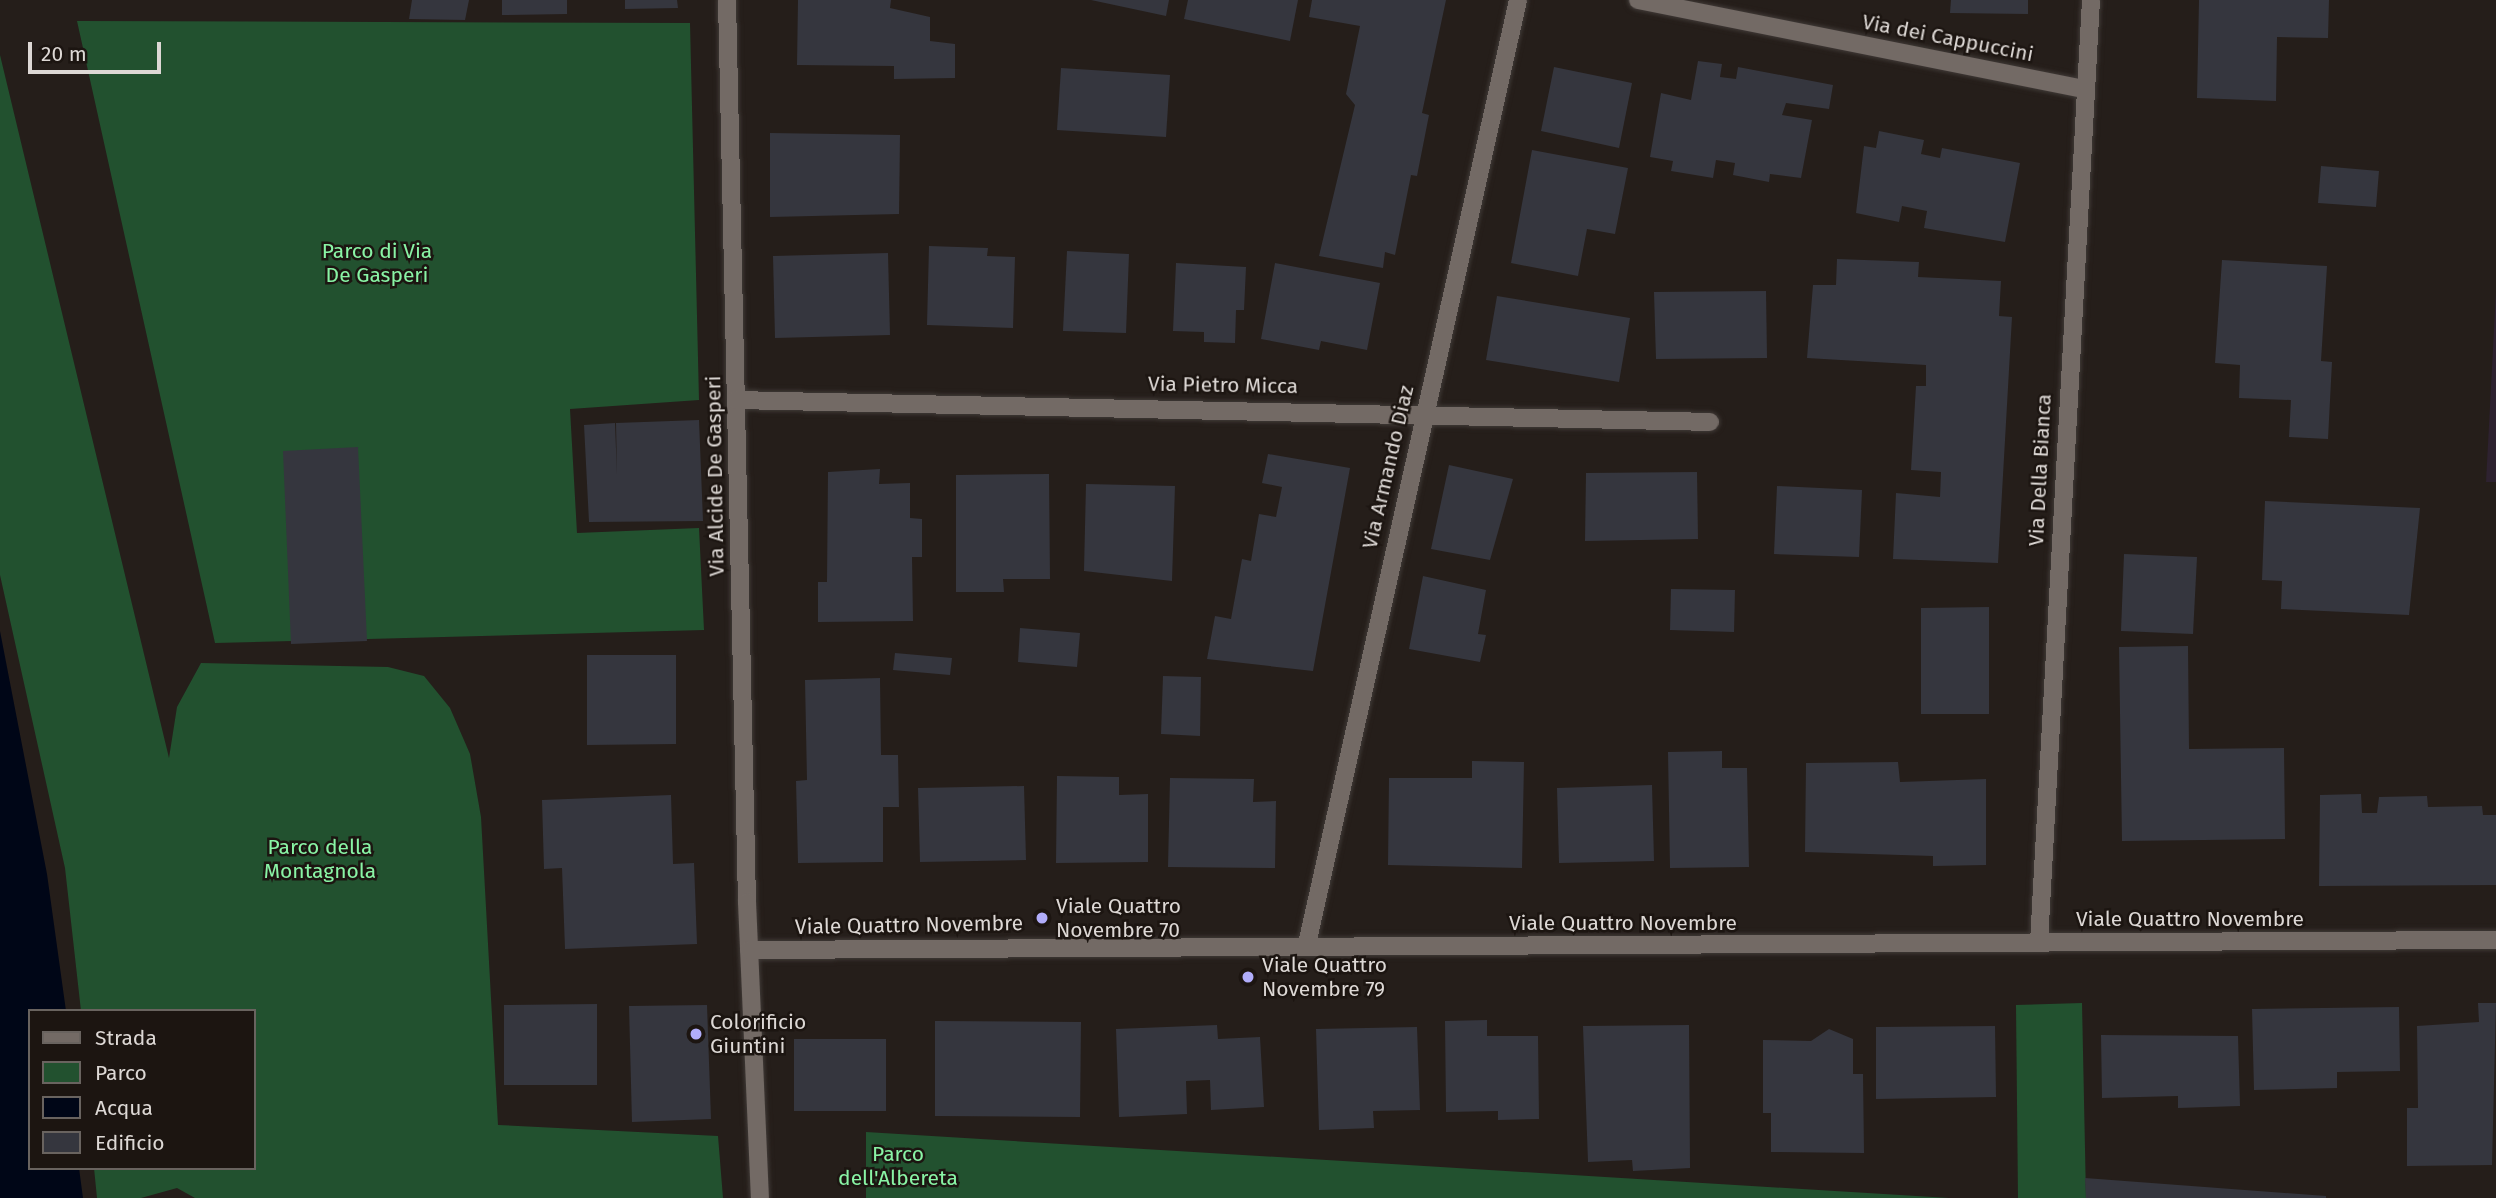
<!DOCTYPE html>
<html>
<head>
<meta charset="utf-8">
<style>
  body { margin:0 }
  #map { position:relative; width:2496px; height:1198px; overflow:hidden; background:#251e1a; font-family:"Fira Sans",sans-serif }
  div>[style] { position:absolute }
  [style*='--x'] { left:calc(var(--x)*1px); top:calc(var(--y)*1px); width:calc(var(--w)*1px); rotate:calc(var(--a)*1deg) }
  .medical>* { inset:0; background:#2e2230 }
  .green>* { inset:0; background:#22512f }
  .water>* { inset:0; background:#000617 }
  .building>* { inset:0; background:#35363e }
  .roads { filter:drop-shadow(0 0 2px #403a37) drop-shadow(0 0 2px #403a37) }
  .minor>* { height:18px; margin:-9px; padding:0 9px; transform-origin:9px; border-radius:9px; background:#736a65 }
  .dots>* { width:19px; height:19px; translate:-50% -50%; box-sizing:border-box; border:4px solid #1c1511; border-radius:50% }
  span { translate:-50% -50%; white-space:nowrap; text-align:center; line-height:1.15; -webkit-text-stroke:5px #1c1511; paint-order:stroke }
  .street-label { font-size:21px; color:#ddd8d5 }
  .park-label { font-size:21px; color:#89f4a5 }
  .poi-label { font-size:21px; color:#ddd8d5 }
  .left { translate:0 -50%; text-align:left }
  .legend { position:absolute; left:28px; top:1009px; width:228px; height:161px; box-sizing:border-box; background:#1c1511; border:2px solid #69635f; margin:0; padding:9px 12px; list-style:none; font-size:21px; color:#ddd8d5 }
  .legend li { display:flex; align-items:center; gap:14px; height:35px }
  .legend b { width:35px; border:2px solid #69635f }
  .scale { position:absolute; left:28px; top:42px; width:133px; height:32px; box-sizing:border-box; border:4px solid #ddd8d5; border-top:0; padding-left:9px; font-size:21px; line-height:24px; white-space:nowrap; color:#ddd8d5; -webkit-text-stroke:5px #1c1511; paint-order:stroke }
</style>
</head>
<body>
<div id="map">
  <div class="medical">
    <div style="clip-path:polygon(2496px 291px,2496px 482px,2486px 482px)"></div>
  </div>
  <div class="green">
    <div style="clip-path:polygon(77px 21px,690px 23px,699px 400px,570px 409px,577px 533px,699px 528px,704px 630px,215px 643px)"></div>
    <div style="clip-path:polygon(0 55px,169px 758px,177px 707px,201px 663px,388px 667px,424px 676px,450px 708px,470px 754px,481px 817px,498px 1125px,718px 1136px,723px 1198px,195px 1198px,177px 1188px,141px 1198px,97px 1198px,94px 1168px,254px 1168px,254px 1011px,81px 1011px,65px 868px,0 575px)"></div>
    <div style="clip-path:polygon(2082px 1003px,2086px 1198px,2018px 1198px,2016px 1005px)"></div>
    <div style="clip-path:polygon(866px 1132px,1949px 1198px,866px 1198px)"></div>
  </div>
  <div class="water">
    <div style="clip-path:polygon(0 631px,47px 874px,66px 1011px,30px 1011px,30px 1168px,79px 1168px,83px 1198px,0 1198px)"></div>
  </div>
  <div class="building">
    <div style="clip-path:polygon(412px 0,469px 0,465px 20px,409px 19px)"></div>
    <div style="clip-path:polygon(502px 0,567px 0,567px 14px,502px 15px)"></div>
    <div style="clip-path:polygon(625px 0,677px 0,678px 8px,625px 9px)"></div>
    <div style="clip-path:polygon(798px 0,891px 0,890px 8px,930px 17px,930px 41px,955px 44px,955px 78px,894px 79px,894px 66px,797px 65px)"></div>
    <div style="clip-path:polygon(1091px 0,1169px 0,1166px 16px)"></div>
    <div style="clip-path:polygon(1188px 0,1298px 0,1290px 41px,1184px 19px)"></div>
    <div style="clip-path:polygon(1312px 0,1446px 0,1422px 113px,1429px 115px,1417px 176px,1411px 175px,1395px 255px,1385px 252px,1383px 268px,1319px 256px,1355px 105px,1346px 94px,1360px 26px,1309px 17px)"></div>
    <div style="clip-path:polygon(1951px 0,2028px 0,2028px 14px,1950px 13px)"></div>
    <div style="clip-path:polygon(2199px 0,2329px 0,2328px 38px,2277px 37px,2276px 101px,2197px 98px)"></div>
    <div style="clip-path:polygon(1698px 61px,1722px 64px,1720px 77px,1736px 79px,1738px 67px,1833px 85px,1829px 109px,1786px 103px,1782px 115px,1812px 120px,1801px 178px,1770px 174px,1769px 182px,1733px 175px,1735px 163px,1716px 160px,1713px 178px,1671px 171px,1673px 161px,1650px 157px,1661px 93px,1691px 100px)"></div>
    <div style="clip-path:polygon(1554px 67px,1632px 83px,1619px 148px,1541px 131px)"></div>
    <div style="clip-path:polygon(1061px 68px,1170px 75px,1166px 137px,1057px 130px)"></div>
    <div style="clip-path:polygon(1879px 131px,1924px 140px,1921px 154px,1940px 158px,1942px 148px,2020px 163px,2005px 242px,1924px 228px,1927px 211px,1902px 206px,1899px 222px,1856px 213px,1864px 146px,1876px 148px)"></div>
    <div style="clip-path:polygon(770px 133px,900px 135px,899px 214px,770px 217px)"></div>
    <div style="clip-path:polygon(1532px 150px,1628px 168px,1615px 234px,1587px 229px,1578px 276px,1511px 263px)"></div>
    <div style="clip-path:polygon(2321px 166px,2379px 171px,2376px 207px,2318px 203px)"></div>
    <div style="clip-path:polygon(929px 246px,988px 248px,987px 256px,1015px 257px,1013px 328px,927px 325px)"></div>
    <div style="clip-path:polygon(1067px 251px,1129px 254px,1126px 333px,1063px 331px)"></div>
    <div style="clip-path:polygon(888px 253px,890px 335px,775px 338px,773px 256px)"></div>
    <div style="clip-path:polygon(1837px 259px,1919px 262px,1918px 277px,2001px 281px,1999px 316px,2012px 317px,1998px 563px,1893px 559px,1896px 493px,1940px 497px,1941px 472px,1911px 470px,1916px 386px,1926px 386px,1926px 365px,1807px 358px,1813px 285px,1836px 285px)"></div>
    <div style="clip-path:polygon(2222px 260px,2327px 266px,2321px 361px,2332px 362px,2328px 439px,2289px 437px,2291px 400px,2239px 398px,2240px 365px,2215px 363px)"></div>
    <div style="clip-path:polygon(1176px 263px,1246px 267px,1244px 310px,1236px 310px,1235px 343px,1204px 342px,1204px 332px,1173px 331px)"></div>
    <div style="clip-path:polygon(1275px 263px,1380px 283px,1367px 350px,1321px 341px,1319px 350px,1261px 339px)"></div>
    <div style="clip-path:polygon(1766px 291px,1767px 358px,1656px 359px,1654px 292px)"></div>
    <div style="clip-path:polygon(1497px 296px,1630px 318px,1619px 382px,1486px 360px)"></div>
    <div style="clip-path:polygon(699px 420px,703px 521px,589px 522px,584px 425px,615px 423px,617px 475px,616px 423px)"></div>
    <div style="clip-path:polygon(358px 447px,367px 641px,291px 644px,283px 451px)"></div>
    <div style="clip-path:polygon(1268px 454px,1350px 468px,1313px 671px,1207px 659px,1215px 616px,1231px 619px,1242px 559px,1251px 561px,1259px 514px,1276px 517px,1282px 487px,1262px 483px)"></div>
    <div style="clip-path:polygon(1449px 465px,1513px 479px,1490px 560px,1431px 549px)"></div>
    <div style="clip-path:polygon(880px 469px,879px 484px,910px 483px,910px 518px,922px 519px,922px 557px,912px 557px,913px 621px,818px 622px,818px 582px,827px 582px,828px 472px)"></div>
    <div style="clip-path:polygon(1697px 472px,1698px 539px,1585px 541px,1586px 473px)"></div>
    <div style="clip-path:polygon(1049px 474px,1050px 579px,1003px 579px,1004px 592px,956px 592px,956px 475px)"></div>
    <div style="clip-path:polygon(1086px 484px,1175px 486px,1172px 581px,1084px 571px)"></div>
    <div style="clip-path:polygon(1777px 486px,1862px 490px,1859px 557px,1774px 554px)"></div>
    <div style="clip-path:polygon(2265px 501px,2420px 508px,2409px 615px,2281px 609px,2282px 581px,2262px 580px)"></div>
    <div style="clip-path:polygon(2124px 554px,2197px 557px,2193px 634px,2121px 631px)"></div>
    <div style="clip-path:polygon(1423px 576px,1486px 590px,1478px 634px,1486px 635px,1480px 662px,1409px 649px)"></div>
    <div style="clip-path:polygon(1671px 589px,1735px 590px,1734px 632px,1670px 630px)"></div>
    <div style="clip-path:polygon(1989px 607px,1989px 714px,1921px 714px,1921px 608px)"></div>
    <div style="clip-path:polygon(1020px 628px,1080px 633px,1077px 667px,1018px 662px)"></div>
    <div style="clip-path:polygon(2188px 646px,2189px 749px,2284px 748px,2285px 839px,2122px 841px,2119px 647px)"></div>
    <div style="clip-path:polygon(895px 653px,952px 658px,950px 675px,893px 670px)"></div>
    <div style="clip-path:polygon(587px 655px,676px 655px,676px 744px,587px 745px)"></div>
    <div style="clip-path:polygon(1163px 676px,1201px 677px,1200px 736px,1161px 734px)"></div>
    <div style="clip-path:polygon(880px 678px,881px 755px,898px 755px,899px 807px,883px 807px,883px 862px,798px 863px,796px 781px,807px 780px,805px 680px)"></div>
    <div style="clip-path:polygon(1722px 751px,1722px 768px,1747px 768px,1749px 867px,1670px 868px,1668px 752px)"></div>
    <div style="clip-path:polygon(1472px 761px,1524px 762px,1522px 868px,1388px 865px,1389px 778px,1472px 778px)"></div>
    <div style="clip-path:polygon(1898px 762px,1900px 782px,1986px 779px,1986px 865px,1933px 866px,1933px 856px,1805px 852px,1806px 763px)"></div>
    <div style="clip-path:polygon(1057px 776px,1119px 777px,1119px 795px,1148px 794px,1148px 862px,1056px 863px)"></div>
    <div style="clip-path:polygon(1170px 778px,1254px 779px,1253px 802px,1276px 801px,1275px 868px,1168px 867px)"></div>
    <div style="clip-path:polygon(1652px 785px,1654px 861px,1559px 863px,1557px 788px)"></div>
    <div style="clip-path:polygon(1024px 786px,1026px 860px,920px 862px,918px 788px)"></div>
    <div style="clip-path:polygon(2361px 794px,2362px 813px,2377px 813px,2379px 797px,2427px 796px,2428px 807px,2482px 806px,2483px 815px,2496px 815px,2496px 885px,2319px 886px,2320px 795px)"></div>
    <div style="clip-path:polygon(671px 795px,673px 864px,694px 863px,697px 944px,565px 949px,562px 868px,544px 869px,542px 800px)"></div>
    <div style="clip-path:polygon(2478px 1003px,2496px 1003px,2492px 1165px,2407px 1166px,2407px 1108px,2418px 1108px,2417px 1026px,2479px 1022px)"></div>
    <div style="clip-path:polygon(597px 1004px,597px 1085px,504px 1085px,504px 1005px)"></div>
    <div style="clip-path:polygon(707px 1005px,711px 1119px,632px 1122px,629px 1006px)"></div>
    <div style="clip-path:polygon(2399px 1007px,2400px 1071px,2337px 1072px,2337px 1088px,2254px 1090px,2252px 1009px)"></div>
    <div style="clip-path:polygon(1487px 1020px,1487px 1036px,1538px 1036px,1539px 1119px,1498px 1120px,1498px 1111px,1446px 1112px,1445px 1021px)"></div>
    <div style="clip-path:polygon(935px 1021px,1081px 1022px,1080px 1117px,935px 1116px)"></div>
    <div style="clip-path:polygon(1217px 1025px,1218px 1039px,1260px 1037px,1264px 1107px,1211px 1110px,1210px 1080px,1186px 1081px,1187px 1114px,1119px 1117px,1116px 1029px)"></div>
    <div style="clip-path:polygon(1689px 1025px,1690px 1168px,1633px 1171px,1632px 1160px,1588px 1162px,1583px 1026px)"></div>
    <div style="clip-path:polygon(1995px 1026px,1996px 1097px,1876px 1099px,1876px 1027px)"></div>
    <div style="clip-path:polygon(1417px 1027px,1420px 1110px,1373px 1111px,1374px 1128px,1319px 1130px,1316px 1029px)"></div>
    <div style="clip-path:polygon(1829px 1029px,1853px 1039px,1853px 1074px,1863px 1074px,1864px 1153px,1771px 1152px,1771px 1113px,1763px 1113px,1763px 1040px,1811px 1041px)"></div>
    <div style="clip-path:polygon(2101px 1035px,2238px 1036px,2240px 1106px,2178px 1108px,2178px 1096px,2102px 1098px)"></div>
    <div style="clip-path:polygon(794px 1039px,886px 1039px,886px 1111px,794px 1111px)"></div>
    <div style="clip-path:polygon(2085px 1178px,2326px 1196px,2326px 1198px,2086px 1198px)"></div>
  </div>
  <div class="roads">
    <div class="minor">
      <div style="--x:727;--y:0;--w:902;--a:88.73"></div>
      <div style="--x:747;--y:902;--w:296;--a:87.5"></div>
      <div style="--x:1638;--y:0;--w:455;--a:11.3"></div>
      <div style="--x:736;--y:400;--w:974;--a:1.29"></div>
      <div style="--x:2039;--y:942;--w:943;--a:-86.84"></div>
      <div style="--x:1307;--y:944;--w:967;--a:-77.4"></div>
      <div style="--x:749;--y:950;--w:1747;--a:-0.33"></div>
    </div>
  </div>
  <div class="dots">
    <div style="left:1042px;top:918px;background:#b1adfa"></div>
    <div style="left:1248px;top:977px;background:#b1adfa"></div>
    <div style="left:696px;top:1034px;background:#b1adfa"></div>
  </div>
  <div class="street-label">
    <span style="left:1948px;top:38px;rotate:11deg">Via dei Cappuccini</span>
    <span style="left:1223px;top:385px;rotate:1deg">Via Pietro Micca</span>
    <span style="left:1388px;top:467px;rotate:-77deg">Via Armando Diaz</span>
    <span style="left:2040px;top:470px;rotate:-87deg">Via Della Bianca</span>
    <span style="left:715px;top:476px;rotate:-91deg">Via Alcide De Gasperi</span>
    <span style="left:2190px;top:919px">Viale Quattro Novembre</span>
    <span style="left:1623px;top:923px">Viale Quattro Novembre</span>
    <span style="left:909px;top:925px;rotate:-1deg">Viale Quattro Novembre</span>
  </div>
  <div class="park-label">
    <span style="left:377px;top:263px">Parco di Via<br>De Gasperi</span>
    <span style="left:320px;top:859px">Parco della<br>Montagnola</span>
    <span style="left:898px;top:1166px">Parco<br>dell'Albereta</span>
  </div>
  <div class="poi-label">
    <span class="left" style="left:1056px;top:918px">Viale Quattro<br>Novembre 70</span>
    <span class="left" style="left:1262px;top:977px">Viale Quattro<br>Novembre 79</span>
    <span class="left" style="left:710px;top:1034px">Colorificio<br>Giuntini</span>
  </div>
  <ul class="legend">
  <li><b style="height:9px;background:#736a65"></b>Strada</li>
  <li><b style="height:19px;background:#22512f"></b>Parco</li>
  <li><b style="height:19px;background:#000617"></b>Acqua</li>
  <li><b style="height:19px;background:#35363e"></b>Edificio</li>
  </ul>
  <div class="scale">20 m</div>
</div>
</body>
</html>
